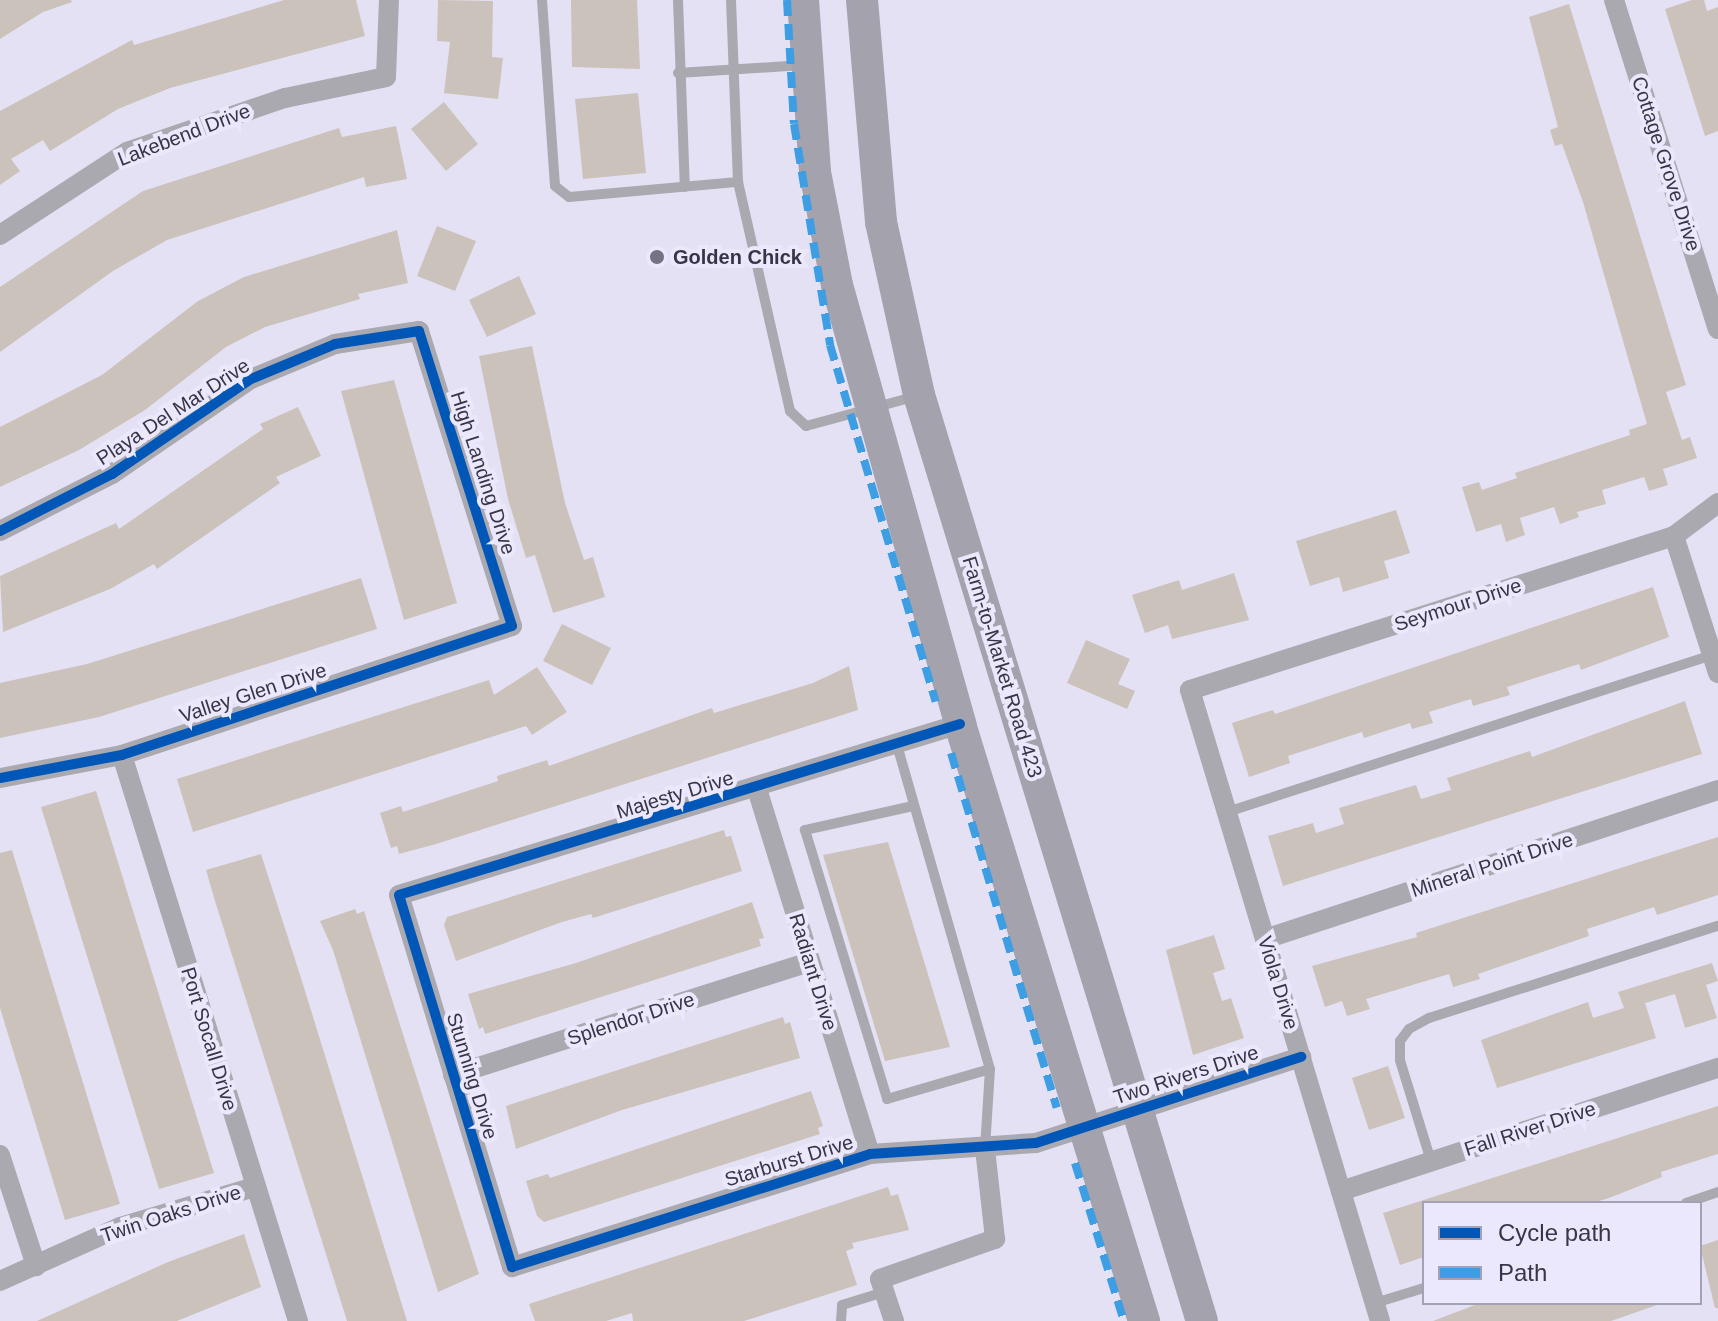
<!DOCTYPE html>
<html>
<head>
<meta charset="utf-8">
<style>
  body { margin:0 }
  #map { position:relative; width:1718px; height:1321px; overflow:hidden; background:#e5e1f5; font-family:Arial,sans-serif }
  div>[style] { position:absolute }
  [style*='--x'] { left:calc(var(--x)*1px); top:calc(var(--y)*1px); width:calc(var(--w)*1px); rotate:calc(var(--a)*1deg) }
  .building>* { inset:0; background:#cac2bb }
  .lane>* { height:10px; margin:-5px; padding:0 5px; transform-origin:5px; border-radius:5px; background:#aaa9b0 }
  .street>* { height:20px; margin:-10px; padding:0 10px; transform-origin:10px; border-radius:10px; background:#aaa9b0 }
  .primary>* { height:32px; margin:-16px; padding:0 16px; transform-origin:16px; border-radius:16px; background:#a4a2ac }
  .quiet>* { height:8px; margin-top:-4px; transform-origin:0; background:repeating-linear-gradient(90deg,#3e9ee3 0 16px,transparent 0 24px) }
  .cycleway>* { height:10px; margin:-5px; padding:0 5px; transform-origin:5px; border-radius:5px; background:#0057b8 }
  .dots>* { width:22px; height:22px; translate:-50% -50%; box-sizing:border-box; border:4px solid #ebe8fe; border-radius:50% }
  span { translate:-50% -50%; white-space:nowrap; text-align:center; line-height:1.15; -webkit-text-stroke:8px #ebe8fe; paint-order:stroke }
  .street-label { font-size:20px; color:#383644 }
  .poi-label { font-size:20px; color:#383644; font-weight:700 }
  .left { translate:0 -50%; text-align:left }
  .legend { position:absolute; left:1422px; top:1201px; width:280px; height:104px; box-sizing:border-box; background:#ebe8fe; border:2px solid #a3a1b4; margin:0; padding:10px 14px; list-style:none; font-size:24px; color:#383644 }
  .legend li { display:flex; align-items:center; gap:16px; height:40px }
  .legend b { width:40px; border:2px solid #a3a1b4 }
</style>
</head>
<body>
<div id="map">
  <div class="building">
    <div style="clip-path:polygon(0 0,71px 0,72px 2px,43px 12px,0 39px)"></div>
    <div style="clip-path:polygon(284px 0,356px 0,365px 36px,170px 88px,118px 109px,50px 151px,43px 140px,11px 159px,20px 171px,0 185px,0 111px,132px 40px,134px 45px)"></div>
    <div style="clip-path:polygon(438px 0,493px 1px,492px 57px,503px 58px,498px 99px,444px 93px,450px 42px,437px 41px)"></div>
    <div style="clip-path:polygon(571px 0,637px 0,640px 69px,572px 67px)"></div>
    <div style="clip-path:polygon(1692px 0,1704px 0,1707px 11px,1718px 7px,1718px 131px,1705px 136px,1665px 9px)"></div>
    <div style="clip-path:polygon(1569px 4px,1686px 385px,1666px 392px,1682px 440px,1690px 437px,1697px 458px,1663px 469px,1668px 485px,1649px 491px,1644px 477px,1602px 490px,1606px 504px,1577px 512px,1579px 517px,1560px 524px,1554px 507px,1520px 518px,1525px 535px,1506px 542px,1501px 524px,1476px 532px,1462px 487px,1479px 482px,1482px 490px,1517px 478px,1515px 473px,1630px 435px,1629px 430px,1647px 424px,1583px 202px,1562px 144px,1555px 146px,1550px 130px,1558px 127px,1529px 17px)"></div>
    <div style="clip-path:polygon(638px 93px,646px 173px,583px 179px,575px 99px)"></div>
    <div style="clip-path:polygon(444px 102px,478px 144px,446px 171px,411px 129px)"></div>
    <div style="clip-path:polygon(396px 126px,407px 179px,366px 187px,364px 177px,167px 240px,113px 271px,0 352px,0 287px,143px 191px,339px 128px,342px 137px)"></div>
    <div style="clip-path:polygon(437px 226px,476px 241px,455px 291px,417px 276px)"></div>
    <div style="clip-path:polygon(397px 230px,408px 283px,358px 294px,360px 299px,265px 327px,226px 347px,145px 410px,79px 450px,0 487px,0 427px,102px 375px,198px 301px,244px 277px)"></div>
    <div style="clip-path:polygon(519px 276px,536px 314px,487px 337px,469px 300px)"></div>
    <div style="clip-path:polygon(532px 346px,565px 503px,584px 560px,593px 557px,605px 597px,553px 613px,535px 555px,526px 558px,508px 499px,479px 356px)"></div>
    <div style="clip-path:polygon(394px 380px,457px 603px,404px 620px,341px 391px)"></div>
    <div style="clip-path:polygon(298px 407px,321px 456px,276px 477px,280px 483px,157px 569px,154px 564px,110px 589px,3px 632px,0 576px,116px 523px,119px 529px,263px 429px,260px 424px)"></div>
    <div style="clip-path:polygon(1396px 510px,1410px 553px,1384px 561px,1389px 578px,1343px 592px,1339px 577px,1310px 586px,1296px 541px)"></div>
    <div style="clip-path:polygon(1234px 573px,1249px 620px,1172px 639px,1168px 625px,1145px 633px,1132px 595px,1179px 580px,1182px 590px)"></div>
    <div style="clip-path:polygon(361px 578px,377px 629px,99px 717px,0 738px,0 683px,87px 664px)"></div>
    <div style="clip-path:polygon(1653px 587px,1669px 637px,1581px 670px,1579px 664px,1507px 687px,1510px 695px,1473px 706px,1471px 699px,1429px 712px,1433px 723px,1412px 729px,1410px 723px,1364px 738px,1362px 732px,1288px 756px,1290px 763px,1249px 777px,1232px 723px,1273px 710px,1275px 714px)"></div>
    <div style="clip-path:polygon(562px 624px,611px 648px,592px 685px,543px 661px)"></div>
    <div style="clip-path:polygon(1086px 640px,1130px 659px,1118px 684px,1135px 691px,1127px 709px,1067px 683px)"></div>
    <div style="clip-path:polygon(849px 666px,858px 710px,436px 844px,399px 854px,397px 846px,391px 848px,380px 813px,401px 806px,403px 812px,498px 781px,497px 776px,547px 760px,549px 766px,712px 708px,714px 713px,813px 683px)"></div>
    <div style="clip-path:polygon(537px 667px,567px 712px,532px 735px,526px 726px,193px 832px,177px 779px,489px 680px,494px 695px)"></div>
    <div style="clip-path:polygon(1685px 701px,1702px 754px,1283px 886px,1268px 836px,1313px 823px,1316px 833px,1344px 824px,1339px 808px,1416px 785px,1421px 799px,1451px 790px,1447px 778px,1530px 751px,1532px 757px)"></div>
    <div style="clip-path:polygon(96px 791px,214px 1173px,159px 1189px,41px 807px)"></div>
    <div style="clip-path:polygon(724px 830px,726px 837px,731px 836px,742px 871px,593px 918px,591px 914px,562px 922px,456px 961px,444px 925px,447px 917px)"></div>
    <div style="clip-path:polygon(1718px 837px,1718px 895px,1657px 915px,1654px 907px,1587px 929px,1589px 936px,1478px 974px,1480px 979px,1453px 987px,1449px 974px,1366px 999px,1370px 1009px,1347px 1016px,1342px 1001px,1325px 1007px,1312px 966px,1417px 937px,1416px 933px)"></div>
    <div style="clip-path:polygon(888px 842px,950px 1047px,885px 1061px,823px 855px)"></div>
    <div style="clip-path:polygon(12px 850px,120px 1204px,65px 1220px,0 1008px,0 853px)"></div>
    <div style="clip-path:polygon(261px 854px,301px 978px,407px 1321px,347px 1321px,215px 901px,206px 870px)"></div>
    <div style="clip-path:polygon(752px 902px,764px 938px,759px 939px,761px 946px,485px 1034px,483px 1027px,479px 1029px,468px 994px,576px 963px)"></div>
    <div style="clip-path:polygon(355px 909px,357px 914px,364px 911px,479px 1274px,438px 1292px,333px 950px,320px 921px)"></div>
    <div style="clip-path:polygon(1214px 935px,1225px 969px,1213px 973px,1222px 1001px,1231px 998px,1244px 1038px,1193px 1055px,1166px 950px)"></div>
    <div style="clip-path:polygon(1712px 963px,1718px 981px,1706px 985px,1717px 1018px,1685px 1028px,1675px 994px,1645px 1003px,1656px 1038px,1497px 1088px,1481px 1040px,1588px 1002px,1593px 1018px,1624px 1008px,1618px 992px)"></div>
    <div style="clip-path:polygon(783px 1017px,785px 1024px,790px 1022px,800px 1058px,622px 1110px,516px 1149px,506px 1106px)"></div>
    <div style="clip-path:polygon(1388px 1066px,1405px 1118px,1369px 1130px,1352px 1078px)"></div>
    <div style="clip-path:polygon(811px 1091px,823px 1126px,818px 1128px,820px 1134px,544px 1222px,537px 1216px,526px 1181px,548px 1174px,550px 1178px)"></div>
    <div style="clip-path:polygon(1718px 1106px,1718px 1154px,1661px 1172px,1662px 1177px,1609px 1198px,1592px 1203px,1424px 1203px,1424px 1257px,1400px 1265px,1383px 1213px)"></div>
    <div style="clip-path:polygon(888px 1187px,891px 1196px,898px 1194px,909px 1230px,852px 1243px,854px 1248px,846px 1251px,857px 1285px,744px 1321px,633px 1321px,632px 1313px,606px 1321px,535px 1321px,529px 1304px)"></div>
    <div style="clip-path:polygon(244px 1234px,261px 1287px,177px 1321px,37px 1321px,168px 1262px)"></div>
    <div style="clip-path:polygon(1718px 1240px,1718px 1308px,1715px 1308px,1700px 1246px)"></div>
    <div style="clip-path:polygon(1480px 1303px,1656px 1303px,1657px 1305px,1611px 1321px,1433px 1321px)"></div>
  </div>
  <div class="lane">
    <div style="--x:542;--y:0;--w:186;--a:86"></div>
    <div style="--x:555;--y:186;--w:18;--a:38"></div>
    <div style="--x:569;--y:197;--w:170;--a:-5.1"></div>
    <div style="--x:738;--y:182;--w:182;--a:-92.2"></div>
    <div style="--x:678;--y:0;--w:187;--a:87.9"></div>
    <div style="--x:678;--y:73;--w:126;--a:-3.6"></div>
    <div style="--x:738;--y:182;--w:235;--a:77.2"></div>
    <div style="--x:790;--y:411;--w:22;--a:43"></div>
    <div style="--x:806;--y:426;--w:115;--a:-15.1"></div>
    <div style="--x:897;--y:745;--w:337;--a:74"></div>
    <div style="--x:990;--y:1069;--w:80;--a:93.6"></div>
    <div style="--x:913;--y:806;--w:111;--a:167.5"></div>
    <div style="--x:805;--y:830;--w:281;--a:73"></div>
    <div style="--x:887;--y:1099;--w:107;--a:-16.2"></div>
    <div style="--x:1227;--y:812;--w:510;--a:-17.94"></div>
    <div style="--x:1431;--y:1161;--w:106;--a:-107.1"></div>
    <div style="--x:1400;--y:1060;--w:19;--a:-90"></div>
    <div style="--x:1400;--y:1041;--w:15;--a:-53"></div>
    <div style="--x:1409;--y:1029;--w:23;--a:-29"></div>
    <div style="--x:1429;--y:1018;--w:303;--a:-17.7"></div>
    <div style="--x:1686;--y:1203;--w:34;--a:-19"></div>
    <div style="--x:1375;--y:1303;--w:51;--a:-17"></div>
    <div style="--x:841;--y:1321;--w:16;--a:-86"></div>
    <div style="--x:842;--y:1305;--w:44;--a:-17.2"></div>
  </div>
  <div class="street">
    <div style="--x:1614;--y:0;--w:345;--a:72.5"></div>
    <div style="--x:0;--y:235;--w:152;--a:-33.2"></div>
    <div style="--x:127;--y:152;--w:167;--a:-18.9"></div>
    <div style="--x:285;--y:98;--w:103;--a:-11.7"></div>
    <div style="--x:386;--y:77;--w:77;--a:-87.8"></div>
    <div style="--x:0;--y:531;--w:126;--a:-27"></div>
    <div style="--x:112;--y:474;--w:168;--a:-34.4"></div>
    <div style="--x:251;--y:379;--w:91;--a:-22.6"></div>
    <div style="--x:335;--y:344;--w:85;--a:-8.8"></div>
    <div style="--x:419;--y:331;--w:309;--a:72.5"></div>
    <div style="--x:512;--y:626;--w:411;--a:161.7"></div>
    <div style="--x:122;--y:755;--w:124;--a:169.3"></div>
    <div style="--x:1674;--y:536;--w:144;--a:72.2"></div>
    <div style="--x:960;--y:724;--w:586;--a:163.05"></div>
    <div style="--x:399;--y:895;--w:389;--a:73.1"></div>
    <div style="--x:512;--y:1267;--w:375;--a:-17.5"></div>
    <div style="--x:870;--y:1154;--w:166;--a:-3.8"></div>
    <div style="--x:1036;--y:1143;--w:279;--a:-18"></div>
    <div style="--x:122;--y:755;--w:593;--a:72.73"></div>
    <div style="--x:757;--y:789;--w:382;--a:72.8"></div>
    <div style="--x:1265;--y:939;--w:477;--a:-18.2"></div>
    <div style="--x:453;--y:1075;--w:374;--a:-17.6"></div>
    <div style="--x:0;--y:1155;--w:117;--a:72"></div>
    <div style="--x:1341;--y:1191;--w:397;--a:-18.1"></div>
    <div style="--x:0;--y:1281;--w:132;--a:-24.2"></div>
    <div style="--x:120;--y:1227;--w:140;--a:-16.6"></div>
    <div style="--x:894;--y:1321;--w:44;--a:-108.4"></div>
    <div style="--x:880;--y:1279;--w:122;--a:-19.2"></div>
    <div style="--x:995;--y:1239;--w:91;--a:-96.3"></div>
    <div style="--x:1380;--y:1321;--w:659;--a:-106.76"></div>
    <div style="--x:1190;--y:690;--w:508;--a:-17.65"></div>
    <div style="--x:1674;--y:536;--w:55;--a:-36.9"></div>
  </div>
  <div class="primary">
    <div style="--x:803;--y:0;--w:172;--a:86"></div>
    <div style="--x:815;--y:172;--w:115;--a:79"></div>
    <div style="--x:837;--y:285;--w:456;--a:74.3"></div>
    <div style="--x:960;--y:724;--w:625;--a:72.87"></div>
    <div style="--x:862;--y:0;--w:223;--a:85.1"></div>
    <div style="--x:881;--y:222;--w:177;--a:77.6"></div>
    <div style="--x:919;--y:395;--w:968;--a:73.01"></div>
  </div>
  <div class="quiet">
    <div style="--x:787;--y:0;--w:124;--a:86.8"></div>
    <div style="--x:794;--y:124;--w:224;--a:80.7"></div>
    <div style="--x:830;--y:345;--w:372;--a:73.5"></div>
    <div style="--x:951;--y:753;--w:370;--a:73.4"></div>
    <div style="--x:1075;--y:1163;--w:165;--a:72.8"></div>
  </div>
  <div class="cycleway">
    <div style="--x:0;--y:531;--w:126;--a:-27"></div>
    <div style="--x:112;--y:474;--w:168;--a:-34.4"></div>
    <div style="--x:251;--y:379;--w:91;--a:-22.6"></div>
    <div style="--x:335;--y:344;--w:85;--a:-8.8"></div>
    <div style="--x:419;--y:331;--w:309;--a:72.5"></div>
    <div style="--x:512;--y:626;--w:411;--a:161.7"></div>
    <div style="--x:122;--y:755;--w:124;--a:169.3"></div>
    <div style="--x:960;--y:724;--w:586;--a:163.05"></div>
    <div style="--x:399;--y:895;--w:389;--a:73.1"></div>
    <div style="--x:512;--y:1267;--w:375;--a:-17.5"></div>
    <div style="--x:870;--y:1154;--w:166;--a:-3.8"></div>
    <div style="--x:1036;--y:1143;--w:279;--a:-18"></div>
  </div>
  <div class="dots">
    <div style="left:657px;top:257px;background:#757282"></div>
  </div>
  <div class="street-label">
    <span style="left:184px;top:135px;rotate:-21deg">Lakebend Drive</span>
    <span style="left:1666px;top:164px;rotate:72deg">Cottage Grove Drive</span>
    <span style="left:173px;top:412px;rotate:-33deg">Playa Del Mar Drive</span>
    <span style="left:483px;top:473px;rotate:72deg">High Landing Drive</span>
    <span style="left:1458px;top:605px;rotate:-18deg">Seymour Drive</span>
    <span style="left:1002px;top:667px;rotate:73deg">Farm-to-Market Road 423</span>
    <span style="left:253px;top:693px;rotate:-18deg">Valley Glen Drive</span>
    <span style="left:675px;top:795px;rotate:-17deg">Majesty Drive</span>
    <span style="left:1492px;top:865px;rotate:-18deg">Mineral Point Drive</span>
    <span style="left:813px;top:972px;rotate:73deg">Radiant Drive</span>
    <span style="left:1278px;top:983px;rotate:73deg">Viola Drive</span>
    <span style="left:631px;top:1019px;rotate:-18deg">Splendor Drive</span>
    <span style="left:209px;top:1039px;rotate:73deg">Port Socall Drive</span>
    <span style="left:1186px;top:1075px;rotate:-18deg">Two Rivers Drive</span>
    <span style="left:472px;top:1076px;rotate:73deg">Stunning Drive</span>
    <span style="left:1530px;top:1129px;rotate:-18deg">Fall River Drive</span>
    <span style="left:789px;top:1161px;rotate:-17deg">Starburst Drive</span>
    <span style="left:171px;top:1214px;rotate:-18deg">Twin Oaks Drive</span>
  </div>
  <div class="poi-label">
    <span class="left" style="left:673px;top:257px">Golden Chick</span>
  </div>
  <ul class="legend">
  <li><b style="height:10px;background:#0057b8"></b>Cycle path</li>
  <li><b style="height:10px;background:#3e9ee3"></b>Path</li>
  </ul>
</div>
</body>
</html>
